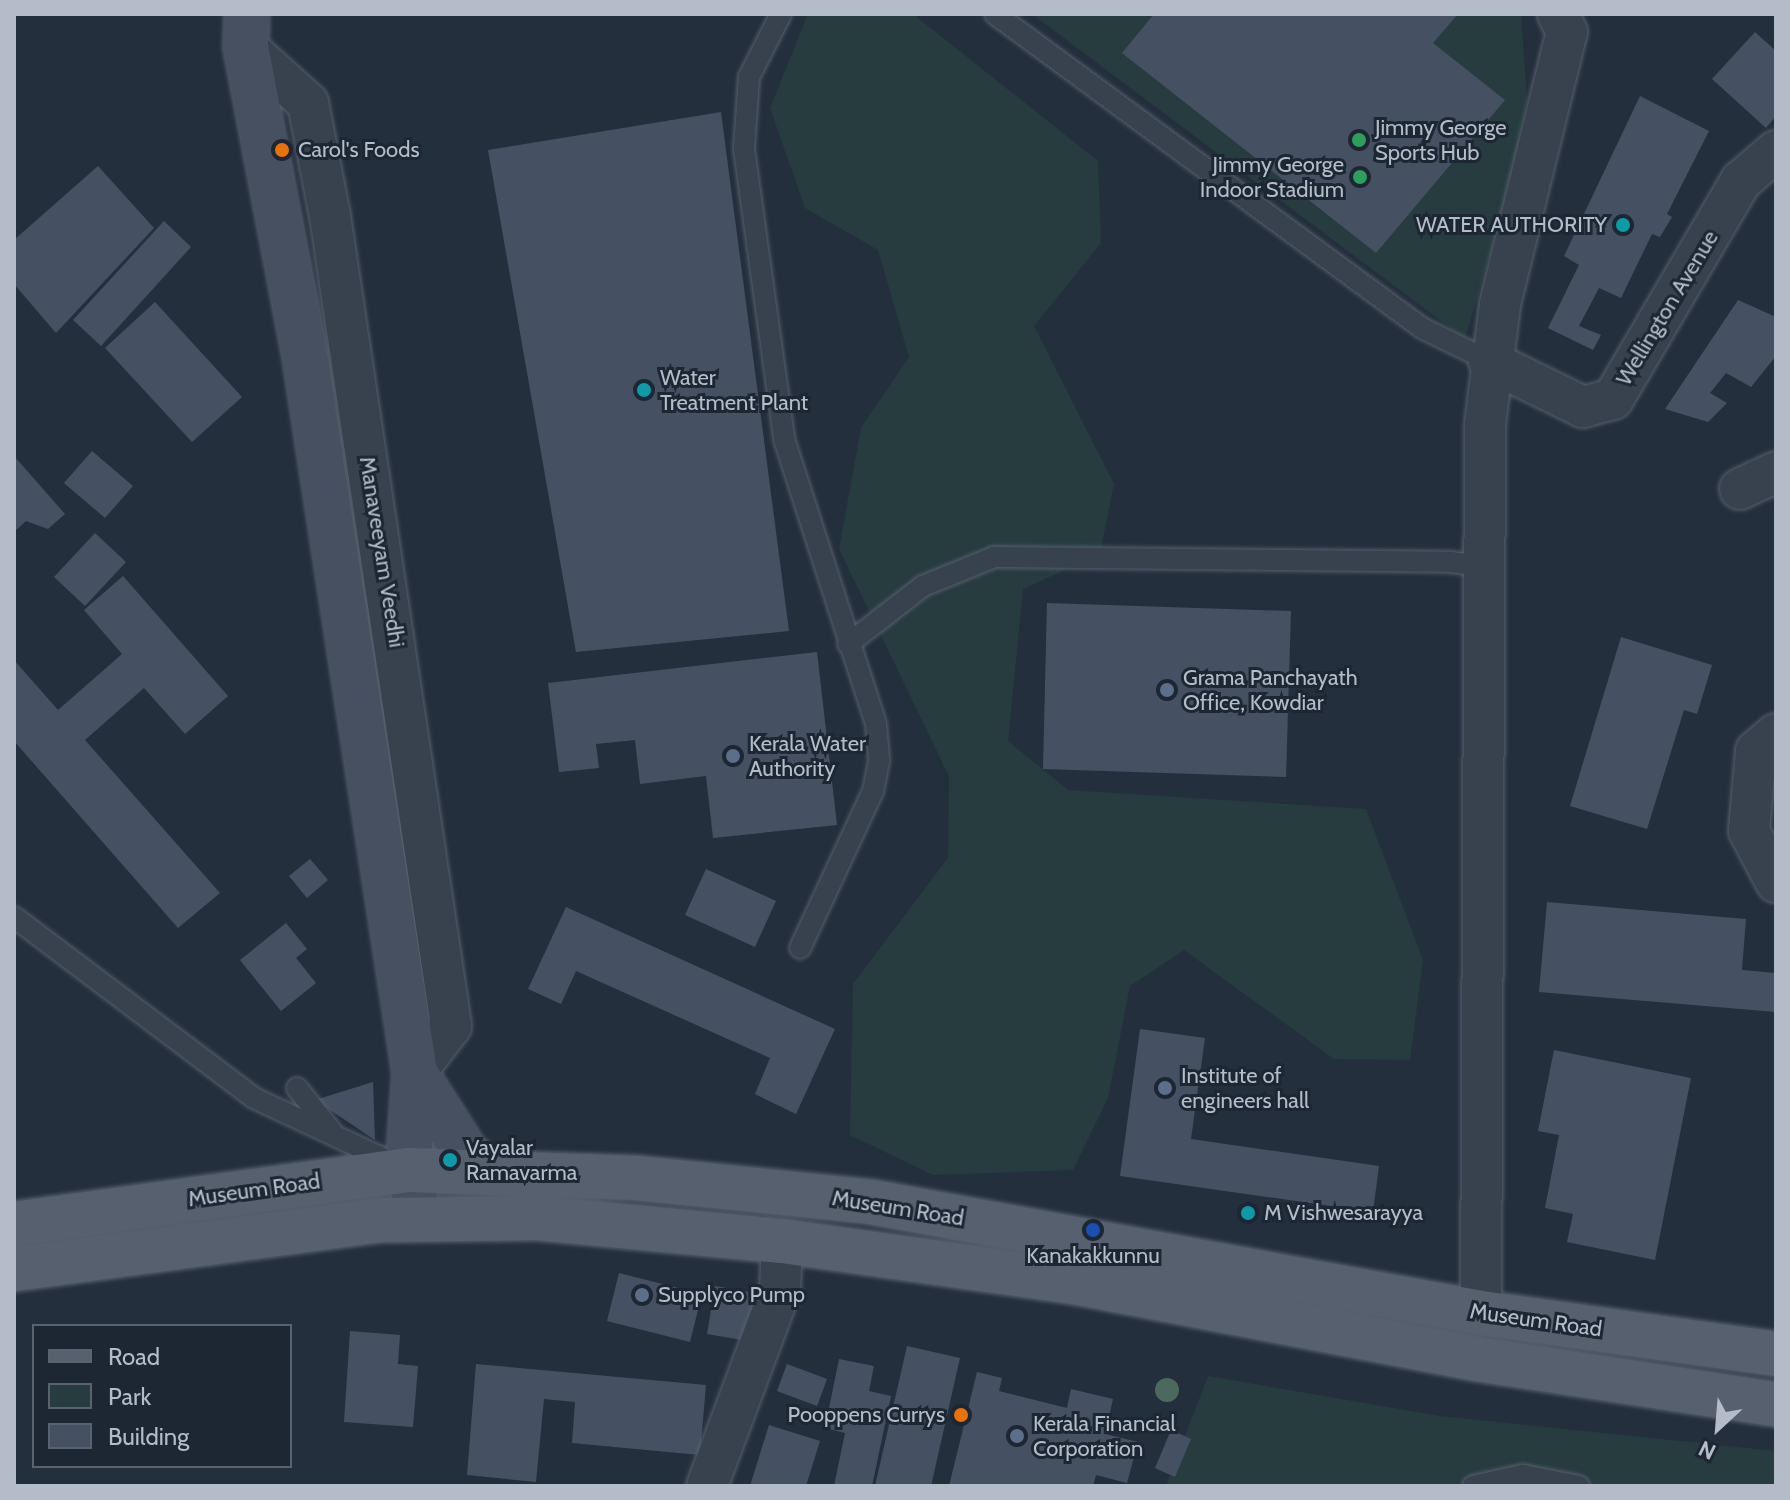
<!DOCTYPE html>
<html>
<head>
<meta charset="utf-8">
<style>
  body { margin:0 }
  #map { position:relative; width:1790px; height:1500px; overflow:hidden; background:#242f3e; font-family:Cabin,sans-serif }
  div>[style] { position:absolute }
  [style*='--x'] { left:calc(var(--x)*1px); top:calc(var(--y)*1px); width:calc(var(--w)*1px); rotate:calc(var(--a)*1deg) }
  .green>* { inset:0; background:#263c3f }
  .building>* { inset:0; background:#455162 }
  .roads { filter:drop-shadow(0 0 2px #565f6c) drop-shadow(0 0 2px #565f6c) }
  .lane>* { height:20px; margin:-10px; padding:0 10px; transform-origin:10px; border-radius:10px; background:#38414e }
  .street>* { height:40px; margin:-20px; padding:0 20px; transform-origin:20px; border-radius:20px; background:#38414e }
  .secondary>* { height:44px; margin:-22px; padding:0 22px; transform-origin:22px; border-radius:22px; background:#465061 }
  .primary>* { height:44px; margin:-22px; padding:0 22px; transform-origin:22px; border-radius:22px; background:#56606e }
  .trees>* { width:24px; height:24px; margin:-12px; border-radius:50%; background:#4b6a5d }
  .dots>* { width:22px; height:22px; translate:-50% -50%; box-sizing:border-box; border:4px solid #1d2633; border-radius:50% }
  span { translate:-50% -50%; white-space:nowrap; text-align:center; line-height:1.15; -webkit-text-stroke:6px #1d2633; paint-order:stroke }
  .poi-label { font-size:22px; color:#b4bcc9 }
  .left { translate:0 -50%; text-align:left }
  .right { translate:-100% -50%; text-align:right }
  .street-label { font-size:22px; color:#b4bcc9 }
  .frame { position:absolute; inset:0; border:16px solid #b4bcc9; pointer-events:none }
  .legend { position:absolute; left:32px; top:1324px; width:260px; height:144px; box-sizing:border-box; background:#1d2633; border:2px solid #59626f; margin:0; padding:10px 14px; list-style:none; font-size:24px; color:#b4bcc9 }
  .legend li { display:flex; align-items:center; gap:16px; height:40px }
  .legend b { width:40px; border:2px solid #59626f }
  .north { position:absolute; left:1678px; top:1388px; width:80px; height:80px; -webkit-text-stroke:6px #1d2633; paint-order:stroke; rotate:206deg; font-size:22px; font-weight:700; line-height:32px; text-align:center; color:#b4bcc9 }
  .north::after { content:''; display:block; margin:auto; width:28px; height:36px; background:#b4bcc9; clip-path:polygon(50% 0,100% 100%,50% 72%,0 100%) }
</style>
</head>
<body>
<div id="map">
  <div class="green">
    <div style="clip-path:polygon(808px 14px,913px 14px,1098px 161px,1101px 243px,1034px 326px,1114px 484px,1100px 554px,1023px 589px,1008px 741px,1068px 790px,1366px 809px,1423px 960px,1410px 1060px,1334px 1059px,1184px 950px,1130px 986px,1108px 1098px,1073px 1170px,933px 1175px,850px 1135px,853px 984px,948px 858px,949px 776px,839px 549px,861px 428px,909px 357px,878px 250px,805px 208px,770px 108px)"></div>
    <div style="clip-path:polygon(1032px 14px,1521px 14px,1527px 99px,1511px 181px,1465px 339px)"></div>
    <div style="clip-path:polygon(1208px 1376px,1440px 1416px,1776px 1451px,1776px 1486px,1166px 1486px)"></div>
  </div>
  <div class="building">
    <div style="clip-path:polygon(1154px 14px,1458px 14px,1433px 43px,1505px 100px,1376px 253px,1122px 53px)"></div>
    <div style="clip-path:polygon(1755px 32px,1776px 51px,1776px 116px,1766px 128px,1712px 79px)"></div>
    <div style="clip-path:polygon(1640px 96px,1709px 131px,1667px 214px,1672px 217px,1660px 237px,1652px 234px,1621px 298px,1599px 288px,1579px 326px,1601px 335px,1593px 350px,1548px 328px,1579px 265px,1564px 256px)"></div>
    <div style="clip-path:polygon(721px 112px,789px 631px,576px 652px,488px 150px)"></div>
    <div style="clip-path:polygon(98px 166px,154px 228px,56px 333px,14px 284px,14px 240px)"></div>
    <div style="clip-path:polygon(164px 221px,191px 247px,101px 346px,73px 320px)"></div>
    <div style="clip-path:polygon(1738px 300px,1776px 317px,1776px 356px,1751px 387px,1726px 373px,1710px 393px,1727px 403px,1708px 422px,1665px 409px)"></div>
    <div style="clip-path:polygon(155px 302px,242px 397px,192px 442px,105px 348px)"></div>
    <div style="clip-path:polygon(92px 451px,133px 486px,105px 518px,64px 483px)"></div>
    <div style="clip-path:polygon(14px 456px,65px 514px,48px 529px,26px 521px,14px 532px)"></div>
    <div style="clip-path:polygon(95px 533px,126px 562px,85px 606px,54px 577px)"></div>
    <div style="clip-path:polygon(123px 576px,228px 696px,185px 734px,144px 688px,85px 740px,220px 893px,178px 928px,14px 741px,14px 660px,58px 710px,122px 654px,84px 610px)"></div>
    <div style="clip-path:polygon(1047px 603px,1291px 611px,1286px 777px,1043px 769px)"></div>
    <div style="clip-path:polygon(1621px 637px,1712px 665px,1697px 714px,1684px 710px,1647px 829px,1570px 806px)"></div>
    <div style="clip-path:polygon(817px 652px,837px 825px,713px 838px,706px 776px,640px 784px,635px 740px,596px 744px,599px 768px,559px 772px,548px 683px)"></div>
    <div style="clip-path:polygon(310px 859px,328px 880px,307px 898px,289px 876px)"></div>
    <div style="clip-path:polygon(706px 869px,776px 901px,755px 947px,685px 915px)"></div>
    <div style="clip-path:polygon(1547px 902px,1746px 919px,1742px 970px,1776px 973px,1776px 1012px,1539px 992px)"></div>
    <div style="clip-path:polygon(566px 907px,835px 1029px,796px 1114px,755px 1094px,770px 1058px,576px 971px,561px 1004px,528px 989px)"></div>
    <div style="clip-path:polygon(286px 923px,307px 949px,296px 958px,316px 983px,281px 1011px,240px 960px)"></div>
    <div style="clip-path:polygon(1140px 1029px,1205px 1038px,1191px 1139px,1379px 1166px,1373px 1212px,1120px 1176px)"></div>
    <div style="clip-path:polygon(1554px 1050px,1691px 1078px,1655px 1260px,1567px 1242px,1573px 1214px,1545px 1208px,1559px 1135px,1538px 1131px)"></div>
    <div style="clip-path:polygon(373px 1082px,375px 1140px,315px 1100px)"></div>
    <div style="clip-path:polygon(619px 1273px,702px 1294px,690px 1342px,607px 1321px)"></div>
    <div style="clip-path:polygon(715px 1286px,762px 1294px,754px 1342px,707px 1334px)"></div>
    <div style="clip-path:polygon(350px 1331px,400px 1335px,398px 1364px,418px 1366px,413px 1427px,344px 1422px)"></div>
    <div style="clip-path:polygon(907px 1346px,960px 1358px,931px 1486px,875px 1486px)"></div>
    <div style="clip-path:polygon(839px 1359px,874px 1366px,869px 1391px,891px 1396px,872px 1486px,834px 1486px,845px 1433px,825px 1428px)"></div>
    <div style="clip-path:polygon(476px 1364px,706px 1385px,700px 1455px,572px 1443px,575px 1402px,544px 1399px,536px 1482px,467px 1475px)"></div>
    <div style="clip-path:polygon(787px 1364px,827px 1379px,817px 1406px,777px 1391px)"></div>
    <div style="clip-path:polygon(977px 1372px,1002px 1378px,999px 1391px,1067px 1408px,1071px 1389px,1113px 1399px,1105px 1434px,1138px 1442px,1127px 1483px,1096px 1475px,1093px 1486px,949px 1486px)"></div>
    <div style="clip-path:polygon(769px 1425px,820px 1441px,806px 1486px,750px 1486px)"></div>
    <div style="clip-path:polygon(1171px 1430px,1191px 1439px,1175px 1477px,1155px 1468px)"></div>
  </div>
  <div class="roads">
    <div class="lane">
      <div style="--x:781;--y:14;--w:71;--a:116.9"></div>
      <div style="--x:749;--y:77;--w:72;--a:94"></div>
      <div style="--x:744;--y:149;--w:293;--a:82.1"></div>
      <div style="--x:784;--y:439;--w:299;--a:72.1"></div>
      <div style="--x:876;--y:724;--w:37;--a:85"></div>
      <div style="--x:879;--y:761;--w:31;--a:101"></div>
      <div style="--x:873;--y:791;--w:173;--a:114.9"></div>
      <div style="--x:995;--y:14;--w:530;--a:36.33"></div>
      <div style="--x:1422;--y:328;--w:75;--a:26.2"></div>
      <div style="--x:848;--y:644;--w:95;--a:-37.7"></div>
      <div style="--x:923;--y:586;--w:77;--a:-22.2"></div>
      <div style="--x:994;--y:557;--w:456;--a:0.6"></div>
      <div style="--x:1450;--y:562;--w:38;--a:7"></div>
      <div style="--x:14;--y:917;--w:301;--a:37"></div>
      <div style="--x:254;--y:1098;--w:158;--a:25.1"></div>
      <div style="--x:297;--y:1088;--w:56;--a:51.5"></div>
      <div style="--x:1473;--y:1486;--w:51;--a:-12.4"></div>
      <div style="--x:1523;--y:1475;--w:57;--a:11.1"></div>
    </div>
    <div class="street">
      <div style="--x:246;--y:47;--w:84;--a:42.1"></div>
      <div style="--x:308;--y:103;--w:115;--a:79"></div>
      <div style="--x:330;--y:216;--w:819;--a:81.5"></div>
      <div style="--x:451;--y:1026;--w:59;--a:127.5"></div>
      <div style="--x:1489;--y:361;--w:105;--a:26.1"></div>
      <div style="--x:1583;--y:407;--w:31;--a:-15"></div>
      <div style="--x:1613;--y:399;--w:253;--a:-59.6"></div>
      <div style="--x:1741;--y:181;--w:46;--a:-40.6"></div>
      <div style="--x:1740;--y:489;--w:40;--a:-25"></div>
      <div style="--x:1776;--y:734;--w:26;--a:140"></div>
      <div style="--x:1756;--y:751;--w:80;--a:95"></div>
      <div style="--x:1749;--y:831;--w:58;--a:62.1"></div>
      <div style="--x:1481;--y:1313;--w:888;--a:-89.74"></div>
      <div style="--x:1485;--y:425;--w:122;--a:-82.9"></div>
      <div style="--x:1500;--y:304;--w:280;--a:-76.2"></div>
      <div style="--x:1567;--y:32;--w:20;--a:-117"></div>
      <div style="--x:707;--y:1486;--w:208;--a:-69.5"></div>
      <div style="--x:780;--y:1291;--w:50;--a:-87.7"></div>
    </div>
    <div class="secondary">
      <div style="--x:247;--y:14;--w:33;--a:92"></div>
      <div style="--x:246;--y:47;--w:322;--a:79.2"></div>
      <div style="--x:306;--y:363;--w:718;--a:81.27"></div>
      <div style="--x:415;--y:1073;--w:97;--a:94.1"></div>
      <div style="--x:408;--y:1170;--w:50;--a:76.2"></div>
      <div style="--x:415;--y:1073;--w:97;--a:57.6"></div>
      <div style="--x:467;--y:1155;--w:29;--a:35"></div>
    </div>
    <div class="primary">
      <div style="--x:14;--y:1224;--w:398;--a:-7.8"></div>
      <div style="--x:408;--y:1170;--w:228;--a:2"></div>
      <div style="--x:636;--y:1178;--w:236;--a:5.8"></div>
      <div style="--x:871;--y:1202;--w:620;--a:10.31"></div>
      <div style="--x:1481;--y:1313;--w:298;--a:7.9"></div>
      <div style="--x:14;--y:1269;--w:370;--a:-7.6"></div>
      <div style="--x:381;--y:1220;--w:157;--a:-0.7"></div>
      <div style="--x:538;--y:1218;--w:245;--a:5.4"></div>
      <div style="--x:782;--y:1241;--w:295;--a:8"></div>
      <div style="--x:1074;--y:1282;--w:410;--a:10.8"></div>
      <div style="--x:1477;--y:1359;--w:302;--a:8.6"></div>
    </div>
  </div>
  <div class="trees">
    <div style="left:1167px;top:1390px"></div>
  </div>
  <div class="dots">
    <div style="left:1359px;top:140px;background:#2e9e5b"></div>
    <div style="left:282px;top:150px;background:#e8710a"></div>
    <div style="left:1360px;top:177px;background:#2e9e5b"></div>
    <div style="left:1623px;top:225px;background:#0f9aa8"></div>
    <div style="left:644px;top:390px;background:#0f9aa8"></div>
    <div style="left:1167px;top:690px;background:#5c6f8a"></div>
    <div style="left:733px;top:756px;background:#5c6f8a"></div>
    <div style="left:1165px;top:1088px;background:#5c6f8a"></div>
    <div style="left:450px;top:1160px;background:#0f9aa8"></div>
    <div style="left:1248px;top:1213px;background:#0f9aa8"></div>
    <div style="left:1093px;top:1230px;background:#1a4fb4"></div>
    <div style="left:642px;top:1295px;background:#5c6f8a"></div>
    <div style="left:961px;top:1415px;background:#e8710a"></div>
    <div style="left:1017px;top:1436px;background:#5c6f8a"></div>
  </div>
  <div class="poi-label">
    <span class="left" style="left:1375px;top:140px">Jimmy George<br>Sports Hub</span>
    <span class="left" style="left:298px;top:150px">Carol's Foods</span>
    <span class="right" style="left:1344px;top:177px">Jimmy George<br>Indoor Stadium</span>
    <span class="right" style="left:1607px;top:225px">WATER AUTHORITY</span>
    <span class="left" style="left:660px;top:390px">Water<br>Treatment Plant</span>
    <span class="left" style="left:1183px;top:690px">Grama Panchayath<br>Office, Kowdiar</span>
    <span class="left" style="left:749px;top:756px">Kerala Water<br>Authority</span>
    <span class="left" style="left:1181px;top:1088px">Institute of<br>engineers hall</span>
    <span class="left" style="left:466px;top:1160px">Vayalar<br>Ramavarma</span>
    <span class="left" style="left:1264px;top:1213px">M Vishwesarayya</span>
    <span style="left:1093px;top:1256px">Kanakakkunnu</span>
    <span class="left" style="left:658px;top:1295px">Supplyco Pump</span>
    <span class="right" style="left:945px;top:1415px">Pooppens Currys</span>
    <span class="left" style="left:1033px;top:1436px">Kerala Financial<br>Corporation</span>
  </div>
  <div class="street-label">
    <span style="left:1667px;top:308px;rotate:-59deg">Wellington Avenue</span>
    <span style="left:382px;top:552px;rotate:81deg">Manaveeyam Veedhi</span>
    <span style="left:254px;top:1190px;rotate:-8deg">Museum Road</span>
    <span style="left:898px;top:1208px;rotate:9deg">Museum Road</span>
    <span style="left:1536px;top:1320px;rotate:8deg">Museum Road</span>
  </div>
  <div class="frame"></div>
  <ul class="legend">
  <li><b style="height:10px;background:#56606e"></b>Road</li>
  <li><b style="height:22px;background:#263c3f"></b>Park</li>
  <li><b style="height:22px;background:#455162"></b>Building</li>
  </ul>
  <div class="north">N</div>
</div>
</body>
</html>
